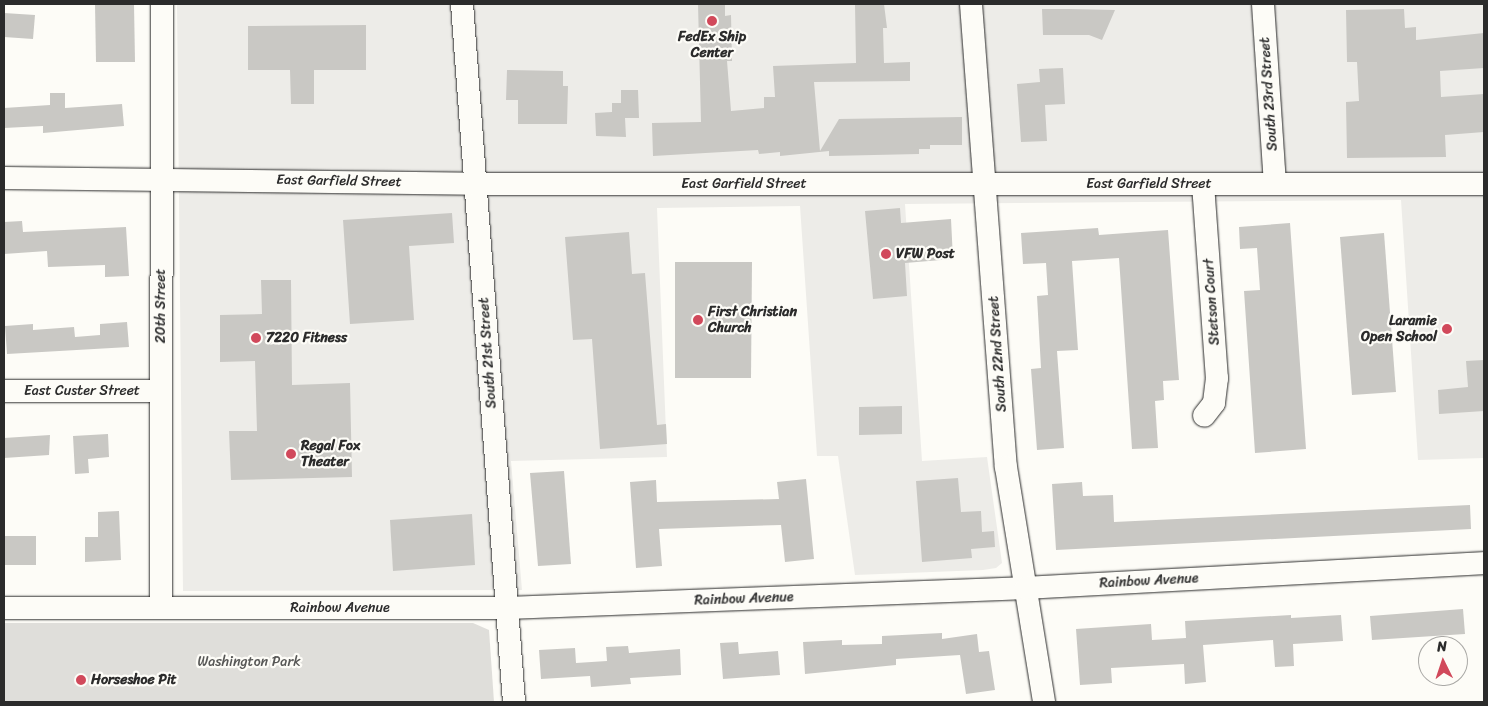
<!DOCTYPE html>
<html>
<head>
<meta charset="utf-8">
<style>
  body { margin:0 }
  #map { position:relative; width:1488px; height:706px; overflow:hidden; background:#fdfcf7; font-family:Sriracha,sans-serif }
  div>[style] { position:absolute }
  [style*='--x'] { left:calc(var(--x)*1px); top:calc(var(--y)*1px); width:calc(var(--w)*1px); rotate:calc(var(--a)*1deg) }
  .built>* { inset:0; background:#edece8 }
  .green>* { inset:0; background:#dfdeda }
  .building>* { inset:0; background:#c9c8c4 }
  .roads { filter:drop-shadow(0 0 1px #2b2b2b) drop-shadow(0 0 1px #2b2b2b) }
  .minor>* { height:22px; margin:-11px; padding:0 11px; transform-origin:11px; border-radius:11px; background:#fdfcf7 }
  .dots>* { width:14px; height:14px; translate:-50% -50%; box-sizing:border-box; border:2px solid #fdfcf7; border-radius:50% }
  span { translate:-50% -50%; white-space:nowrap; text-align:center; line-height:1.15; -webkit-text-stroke:4.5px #fdfcf7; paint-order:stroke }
  .poi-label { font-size:14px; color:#2b2b2b; font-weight:700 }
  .left { translate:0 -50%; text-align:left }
  .right { translate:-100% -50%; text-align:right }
  .street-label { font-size:14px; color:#2b2b2b }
  .park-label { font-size:14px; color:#585857 }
  .frame { position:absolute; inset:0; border:5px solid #2b2b2b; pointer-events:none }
  .north { position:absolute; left:1418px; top:636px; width:50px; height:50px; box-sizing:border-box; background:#fdfcf7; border:1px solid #a9a8a5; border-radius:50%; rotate:356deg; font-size:14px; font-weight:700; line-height:20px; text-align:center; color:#2b2b2b }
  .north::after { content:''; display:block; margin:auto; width:18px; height:22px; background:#d1495b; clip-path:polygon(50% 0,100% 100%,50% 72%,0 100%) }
</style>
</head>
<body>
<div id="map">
  <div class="built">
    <div style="clip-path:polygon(177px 4px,1484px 4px,1484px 458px,1418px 460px,1401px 200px,905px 204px,922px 461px,987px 457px,1002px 563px,996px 568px,983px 570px,855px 575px,838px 456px,817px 456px,800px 206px,657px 208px,667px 457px,511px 461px,522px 590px,183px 591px)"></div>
  </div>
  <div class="green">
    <div style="clip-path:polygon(4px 623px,473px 623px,489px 630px,494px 702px,4px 702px)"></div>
  </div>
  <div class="building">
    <div style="clip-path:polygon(95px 4px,134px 4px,135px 62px,96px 62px)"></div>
    <div style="clip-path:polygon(698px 4px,725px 4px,725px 16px,731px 15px,732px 61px,727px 61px,731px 111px,764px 108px,764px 97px,775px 97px,773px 66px,856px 63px,855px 5px,884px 4px,887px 28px,883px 28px,884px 63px,910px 62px,910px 81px,814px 82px,820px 151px,839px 119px,962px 117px,962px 145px,930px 145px,930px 149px,919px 149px,919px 154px,829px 156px,829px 151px,780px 156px,780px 152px,759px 154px,758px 150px,653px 156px,652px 123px,701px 122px)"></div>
    <div style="clip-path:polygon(1042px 9px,1069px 9px,1115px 10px,1102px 40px,1089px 35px,1043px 35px)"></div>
    <div style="clip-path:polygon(1404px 9px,1405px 28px,1416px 27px,1416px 40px,1484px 33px,1484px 68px,1440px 71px,1441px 97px,1484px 94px,1484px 132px,1445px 135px,1446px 157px,1347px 158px,1346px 102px,1359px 101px,1357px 62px,1347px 62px,1346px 10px)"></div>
    <div style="clip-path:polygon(4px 13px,35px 15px,33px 39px,4px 37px)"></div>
    <div style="clip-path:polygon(366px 25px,366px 70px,314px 70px,314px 104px,291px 104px,290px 70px,248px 70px,248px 26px)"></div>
    <div style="clip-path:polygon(1063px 68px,1065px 104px,1045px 105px,1047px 141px,1021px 142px,1017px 84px,1040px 82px,1039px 69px)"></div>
    <div style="clip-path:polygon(507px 70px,563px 71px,563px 86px,568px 86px,567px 124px,518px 124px,518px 100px,506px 100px)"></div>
    <div style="clip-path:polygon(621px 90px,638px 90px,639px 118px,625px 118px,626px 137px,596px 136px,595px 113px,612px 112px,612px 103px,621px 103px)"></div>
    <div style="clip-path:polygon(50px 93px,65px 93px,65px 108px,122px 104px,124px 126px,43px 133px,43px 126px,4px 128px,4px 108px,50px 105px)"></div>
    <div style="clip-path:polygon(900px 208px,901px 223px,951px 219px,953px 259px,905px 263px,907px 296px,873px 299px,865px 211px)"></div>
    <div style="clip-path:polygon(452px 213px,454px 243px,409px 246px,414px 320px,350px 324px,343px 220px)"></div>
    <div style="clip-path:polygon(22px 221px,23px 232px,126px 227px,129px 276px,105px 277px,105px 265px,48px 267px,47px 251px,4px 254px,4px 222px)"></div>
    <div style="clip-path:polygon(1290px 223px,1306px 449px,1255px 453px,1244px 291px,1260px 290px,1257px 248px,1240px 249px,1239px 227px)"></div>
    <div style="clip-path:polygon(1098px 228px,1099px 235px,1168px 230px,1179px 380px,1163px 381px,1164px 400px,1155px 401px,1158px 448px,1132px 449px,1119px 258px,1072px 261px,1078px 350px,1057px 351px,1064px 448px,1037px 450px,1031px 369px,1041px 368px,1037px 296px,1048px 295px,1046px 263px,1023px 264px,1021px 233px)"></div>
    <div style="clip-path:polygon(629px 232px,632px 274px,645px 273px,657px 425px,666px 424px,667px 444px,600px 449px,592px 339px,573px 340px,565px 237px)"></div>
    <div style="clip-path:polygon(1384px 233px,1396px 392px,1352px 395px,1340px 237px)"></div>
    <div style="clip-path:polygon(675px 262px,752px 262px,751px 378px,675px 378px)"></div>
    <div style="clip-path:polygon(261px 280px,291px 280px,292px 385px,350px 383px,352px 477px,231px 480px,229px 431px,257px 431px,255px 361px,220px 362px,220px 315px,262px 314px)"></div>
    <div style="clip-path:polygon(127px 322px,129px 347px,7px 354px,5px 326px,33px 324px,33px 330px,74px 327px,75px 337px,100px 335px,100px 324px)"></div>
    <div style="clip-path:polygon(1484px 360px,1484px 411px,1439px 414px,1438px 390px,1468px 387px,1466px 361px)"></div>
    <div style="clip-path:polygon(902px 406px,902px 434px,859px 435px,859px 407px)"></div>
    <div style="clip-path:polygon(108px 434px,109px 457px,88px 459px,89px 473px,75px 474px,73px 436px)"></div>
    <div style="clip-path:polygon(50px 435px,49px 455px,4px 458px,4px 438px)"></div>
    <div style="clip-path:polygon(564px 471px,571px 564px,538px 566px,530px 473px)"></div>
    <div style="clip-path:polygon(958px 478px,961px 512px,981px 511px,982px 532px,994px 531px,995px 547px,971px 549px,972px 558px,922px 562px,916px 481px)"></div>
    <div style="clip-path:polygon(806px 479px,814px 559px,785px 562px,781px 525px,659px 529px,662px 566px,636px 568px,630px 482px,656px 480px,657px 502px,779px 499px,777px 482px)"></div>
    <div style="clip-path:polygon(1082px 482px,1083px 496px,1113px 495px,1114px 522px,1470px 505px,1471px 529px,1056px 550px,1052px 484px)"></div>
    <div style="clip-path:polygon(119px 511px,121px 560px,85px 562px,85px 537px,98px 537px,98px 512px)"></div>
    <div style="clip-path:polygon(472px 514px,475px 565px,393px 571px,390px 520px)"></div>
    <div style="clip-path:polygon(4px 536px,36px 536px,36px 565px,4px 565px)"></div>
    <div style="clip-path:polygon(1463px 609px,1465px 634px,1372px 640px,1370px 616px)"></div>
    <div style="clip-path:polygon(1291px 615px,1291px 618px,1341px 615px,1343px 641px,1293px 644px,1294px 666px,1275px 667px,1273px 640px,1203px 645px,1206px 682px,1185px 684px,1184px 664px,1111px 668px,1112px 683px,1080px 685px,1076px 629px,1151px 624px,1152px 640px,1186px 638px,1185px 621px)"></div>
    <div style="clip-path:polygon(942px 633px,942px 639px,977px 634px,979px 652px,989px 651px,995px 690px,966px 694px,960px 655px,896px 659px,896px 665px,805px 674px,803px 642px,842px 640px,842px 645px,882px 644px,882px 636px)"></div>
    <div style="clip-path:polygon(738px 642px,739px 654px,778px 651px,780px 675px,723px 679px,720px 643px)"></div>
    <div style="clip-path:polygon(628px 646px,629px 653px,680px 649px,681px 675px,630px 678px,631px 684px,591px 687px,590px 676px,541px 679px,539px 650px,575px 648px,576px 663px,607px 661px,606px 647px)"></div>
  </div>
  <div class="roads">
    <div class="minor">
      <div style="--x:462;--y:4;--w:700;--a:85.74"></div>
      <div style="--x:971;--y:4;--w:464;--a:85.7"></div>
      <div style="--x:1006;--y:467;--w:238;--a:80.8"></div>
      <div style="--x:1263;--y:4;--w:180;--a:86.2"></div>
      <div style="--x:4;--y:178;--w:471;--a:0.7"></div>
      <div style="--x:475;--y:184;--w:1009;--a:0"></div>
      <div style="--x:1203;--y:184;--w:195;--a:85.9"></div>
      <div style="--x:1217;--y:378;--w:25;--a:97"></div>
      <div style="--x:1214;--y:403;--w:16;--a:128"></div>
      <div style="--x:4;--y:391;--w:157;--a:0"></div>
      <div style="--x:4;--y:608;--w:503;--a:0"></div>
      <div style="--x:507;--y:608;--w:519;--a:-2.21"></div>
      <div style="--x:1026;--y:588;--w:459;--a:-3.1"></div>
      <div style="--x:161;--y:608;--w:604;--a:-89.91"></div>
    </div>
  </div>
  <div class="dots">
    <div style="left:712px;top:21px;background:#d1495b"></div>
    <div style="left:886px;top:254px;background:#d1495b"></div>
    <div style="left:698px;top:320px;background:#d1495b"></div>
    <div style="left:1447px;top:329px;background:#d1495b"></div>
    <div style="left:256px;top:338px;background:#d1495b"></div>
    <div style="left:291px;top:454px;background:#d1495b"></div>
    <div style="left:81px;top:680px;background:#d1495b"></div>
  </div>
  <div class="poi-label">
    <span style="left:712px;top:45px">FedEx Ship<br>Center</span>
    <span class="left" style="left:896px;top:254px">VFW Post</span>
    <span class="left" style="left:708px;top:320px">First Christian<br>Church</span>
    <span class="right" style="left:1437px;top:329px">Laramie<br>Open School</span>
    <span class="left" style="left:266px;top:338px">7220 Fitness</span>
    <span class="left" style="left:301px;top:454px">Regal Fox<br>Theater</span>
    <span class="left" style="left:91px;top:680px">Horseshoe Pit</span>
  </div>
  <div class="street-label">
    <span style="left:1269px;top:94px;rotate:-94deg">South 23rd Street</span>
    <span style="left:339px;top:181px;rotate:1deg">East Garfield Street</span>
    <span style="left:744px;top:184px">East Garfield Street</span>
    <span style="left:1149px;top:184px">East Garfield Street</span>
    <span style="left:1212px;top:302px;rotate:-94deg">Stetson Court</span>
    <span style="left:161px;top:306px;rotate:-90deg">20th Street</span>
    <span style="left:488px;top:353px;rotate:-94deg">South 21st Street</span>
    <span style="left:998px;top:354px;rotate:-94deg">South 22nd Street</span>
    <span style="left:82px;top:391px">East Custer Street</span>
    <span style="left:1149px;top:581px;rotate:-3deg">Rainbow Avenue</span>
    <span style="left:744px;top:599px;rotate:-2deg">Rainbow Avenue</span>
    <span style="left:340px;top:608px">Rainbow Avenue</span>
  </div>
  <div class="park-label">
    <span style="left:249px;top:662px">Washington Park</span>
  </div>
  <div class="frame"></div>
  <div class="north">N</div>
</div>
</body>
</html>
